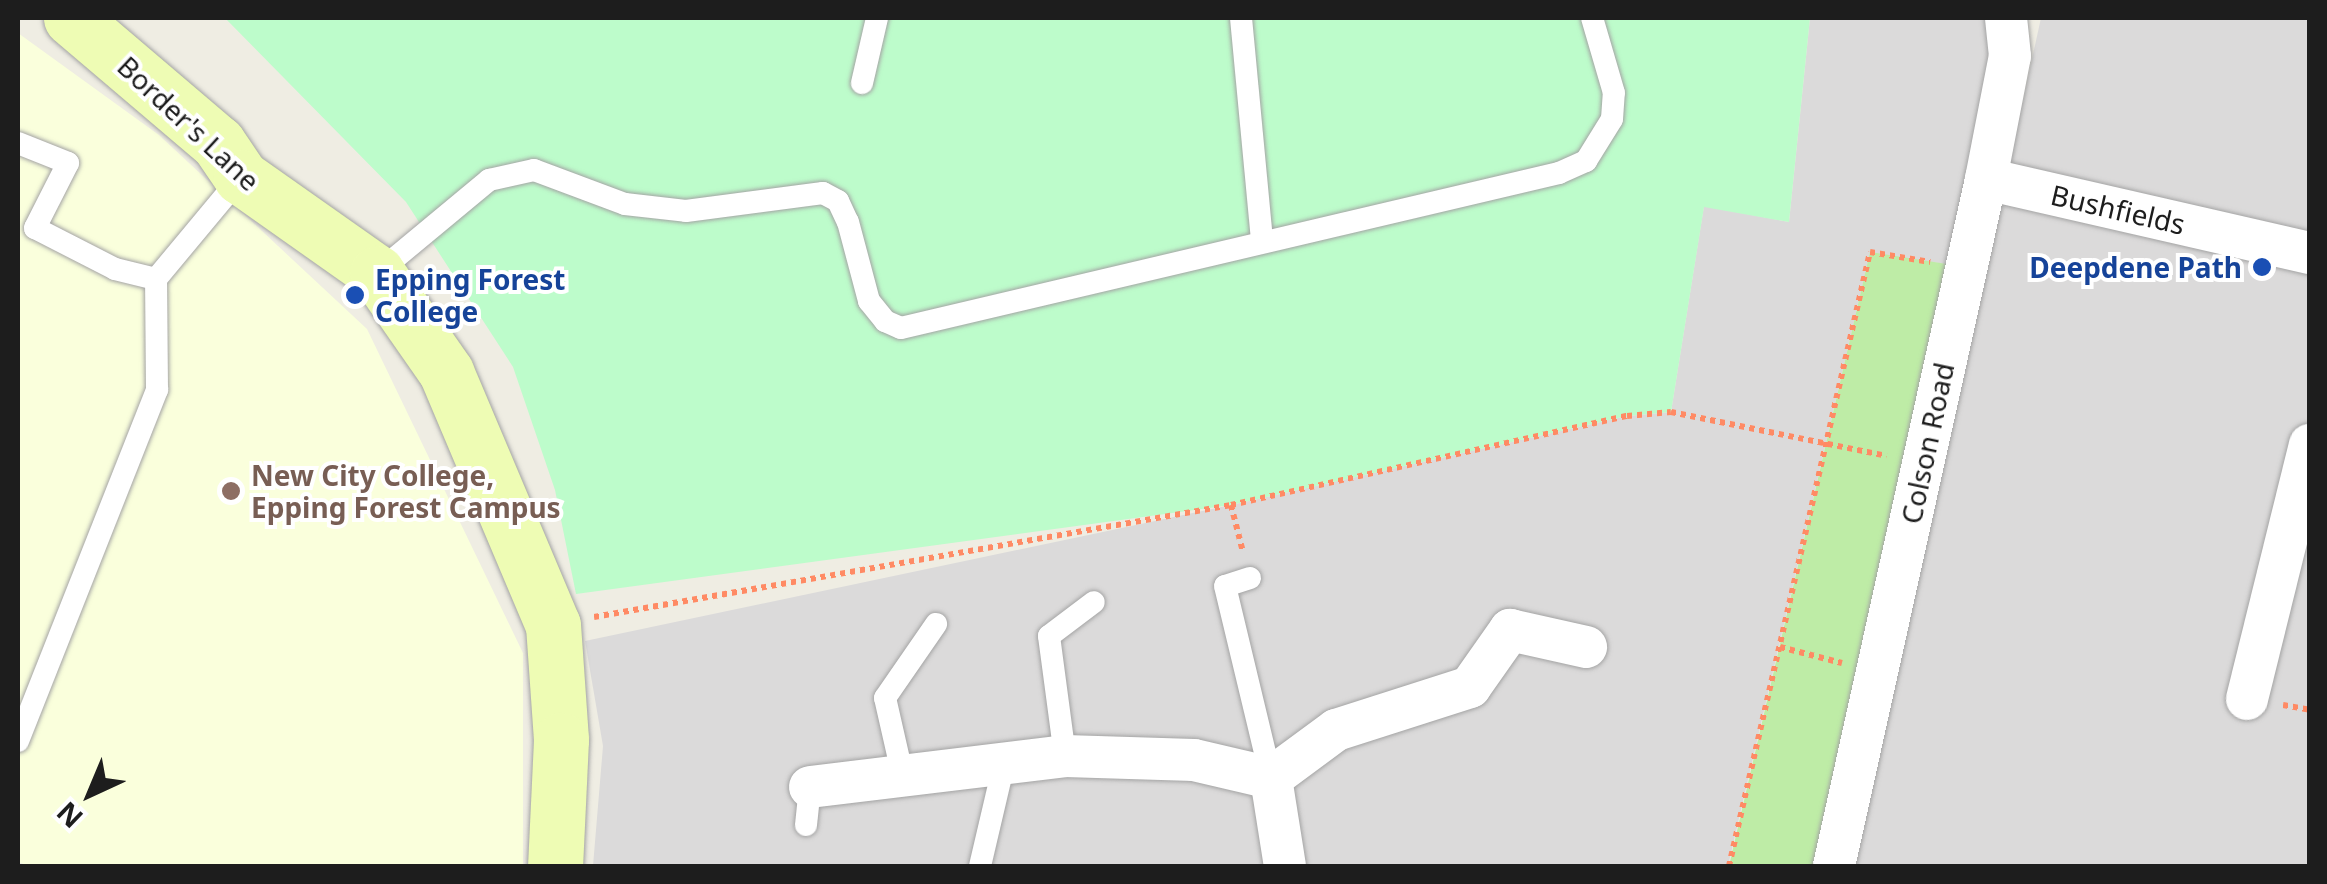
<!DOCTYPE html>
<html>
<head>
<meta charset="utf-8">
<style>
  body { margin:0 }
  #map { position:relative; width:2327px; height:884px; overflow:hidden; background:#efede3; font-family:"Noto Sans",sans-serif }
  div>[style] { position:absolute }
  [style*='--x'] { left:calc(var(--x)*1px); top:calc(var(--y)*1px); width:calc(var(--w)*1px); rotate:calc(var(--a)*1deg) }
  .residential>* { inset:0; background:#dbdada }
  .education>* { inset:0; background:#faffdc }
  .grass>* { inset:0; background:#beeca6 }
  .park>* { inset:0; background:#bdfccb }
  .path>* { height:6px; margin-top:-3px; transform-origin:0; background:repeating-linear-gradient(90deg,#ff8a64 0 5px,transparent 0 10px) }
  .roads { filter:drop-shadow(0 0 2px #a4a4a4) drop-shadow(0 0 2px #a4a4a4) }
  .lane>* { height:22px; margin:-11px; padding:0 11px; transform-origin:11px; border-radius:11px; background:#fff }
  .street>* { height:42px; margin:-21px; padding:0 21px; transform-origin:21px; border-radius:21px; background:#fff }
  .secondary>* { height:55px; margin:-27.5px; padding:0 27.5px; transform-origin:27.5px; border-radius:27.5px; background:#eefcb4 }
  .dots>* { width:28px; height:28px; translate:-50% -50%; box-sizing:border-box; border:5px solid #fff; border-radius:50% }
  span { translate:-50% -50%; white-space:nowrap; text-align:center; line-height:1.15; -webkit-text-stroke:8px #fff; paint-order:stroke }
  .street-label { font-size:28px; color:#1d1d1d }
  .transit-label { font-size:28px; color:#164399; font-weight:700 }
  .right { translate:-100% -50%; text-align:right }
  .left { translate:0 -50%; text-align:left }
  .education-label { font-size:28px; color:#785e54; font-weight:700 }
  .frame { position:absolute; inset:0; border:20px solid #1d1d1d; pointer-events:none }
  .north { position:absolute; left:40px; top:744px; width:100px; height:100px; -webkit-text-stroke:8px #fff; paint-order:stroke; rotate:224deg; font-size:28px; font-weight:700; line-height:40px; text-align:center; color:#1d1d1d }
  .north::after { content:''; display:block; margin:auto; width:35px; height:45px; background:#1d1d1d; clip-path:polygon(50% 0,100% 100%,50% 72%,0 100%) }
</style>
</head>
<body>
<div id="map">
  <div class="residential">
    <div style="clip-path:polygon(1810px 18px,2006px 18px,1966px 267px,1870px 253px,1728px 866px,593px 866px,603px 746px,585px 641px,1231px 505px,1627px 416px,1671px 412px,1704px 206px,1789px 222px)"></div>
    <div style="clip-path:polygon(2041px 18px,2309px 18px,2309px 866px,1855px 866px)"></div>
  </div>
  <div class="education">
    <div style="clip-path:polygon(18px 33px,159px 135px,367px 329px,523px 653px,523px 866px,29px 866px,18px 862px)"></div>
  </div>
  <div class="grass">
    <div style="clip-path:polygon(1870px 252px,1966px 267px,1834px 866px,1729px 866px)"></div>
  </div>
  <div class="park">
    <div style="clip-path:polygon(225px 18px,1810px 18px,1789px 222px,1704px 207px,1671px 412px,1627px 416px,1231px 505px,576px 594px,555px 490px,513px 367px,406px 202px)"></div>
  </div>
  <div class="path">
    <div style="--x:1231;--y:505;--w:49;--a:75.7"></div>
    <div style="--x:594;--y:617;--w:647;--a:-9.97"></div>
    <div style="--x:1231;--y:505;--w:406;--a:-12.7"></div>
    <div style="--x:1627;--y:416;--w:44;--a:-5.2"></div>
    <div style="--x:1671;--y:412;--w:220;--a:11.5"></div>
    <div style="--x:1780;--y:647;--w:64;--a:14.5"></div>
    <div style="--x:2283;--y:705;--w:27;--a:10"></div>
    <div style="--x:1729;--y:866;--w:630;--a:-77.07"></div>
    <div style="--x:1870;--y:252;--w:61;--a:9.5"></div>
  </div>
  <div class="roads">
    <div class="lane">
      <div style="--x:1241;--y:18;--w:224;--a:84.6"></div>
      <div style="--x:862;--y:83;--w:67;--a:-77"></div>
      <div style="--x:18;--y:143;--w:54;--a:21.8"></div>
      <div style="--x:68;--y:163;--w:73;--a:116.9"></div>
      <div style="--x:35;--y:228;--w:90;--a:27.1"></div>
      <div style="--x:115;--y:269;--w:42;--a:13.7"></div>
      <div style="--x:377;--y:273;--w:146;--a:-39.7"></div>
      <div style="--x:489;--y:180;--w:46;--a:-12.5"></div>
      <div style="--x:534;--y:170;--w:97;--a:20.5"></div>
      <div style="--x:625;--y:204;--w:61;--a:6.5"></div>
      <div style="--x:686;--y:211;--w:138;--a:-7.5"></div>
      <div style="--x:823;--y:193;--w:17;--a:28"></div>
      <div style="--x:838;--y:201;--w:23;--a:65"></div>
      <div style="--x:848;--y:222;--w:82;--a:75.1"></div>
      <div style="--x:869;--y:301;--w:26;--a:51"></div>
      <div style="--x:885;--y:321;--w:17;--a:24"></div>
      <div style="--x:901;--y:328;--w:676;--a:-13.26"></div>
      <div style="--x:1559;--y:173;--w:30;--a:-24"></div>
      <div style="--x:1586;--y:161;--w:49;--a:-58.2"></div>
      <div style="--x:1612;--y:119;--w:26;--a:-86"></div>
      <div style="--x:1614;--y:93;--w:78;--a:-106.3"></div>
      <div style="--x:1250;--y:578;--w:26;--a:162"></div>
      <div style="--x:1225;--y:586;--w:197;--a:76.5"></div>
      <div style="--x:18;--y:741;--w:378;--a:-68.4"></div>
      <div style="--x:157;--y:390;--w:111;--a:-90.5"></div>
      <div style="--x:156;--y:279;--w:133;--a:-50.2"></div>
      <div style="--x:1065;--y:756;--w:121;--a:-97.6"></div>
      <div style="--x:1049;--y:636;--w:56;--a:-37.1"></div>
      <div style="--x:903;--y:777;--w:81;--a:-102.8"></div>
      <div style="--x:885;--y:698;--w:90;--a:-55.4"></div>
      <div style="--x:806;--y:825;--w:38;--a:-84"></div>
      <div style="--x:980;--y:866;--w:105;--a:-76.8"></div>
    </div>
    <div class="street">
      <div style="--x:1986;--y:179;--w:332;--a:12.9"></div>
      <div style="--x:2247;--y:699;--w:262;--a:-76.1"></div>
      <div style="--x:1271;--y:778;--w:81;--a:-36.4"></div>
      <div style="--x:1336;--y:730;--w:141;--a:-17.8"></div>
      <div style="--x:1470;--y:687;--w:70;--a:-54.9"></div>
      <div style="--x:1510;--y:630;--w:78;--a:12.6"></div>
      <div style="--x:810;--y:787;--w:257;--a:-6.9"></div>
      <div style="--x:1065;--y:756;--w:129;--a:1.8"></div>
      <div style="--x:1194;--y:760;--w:79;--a:13.2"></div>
      <div style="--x:1271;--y:778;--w:89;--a:81"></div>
      <div style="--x:1834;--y:866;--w:704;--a:-77.52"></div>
      <div style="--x:1986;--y:179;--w:125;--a:-79"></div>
      <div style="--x:2010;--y:56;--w:38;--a:-96"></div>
    </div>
    <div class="secondary">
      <div style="--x:71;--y:18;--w:193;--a:40.4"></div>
      <div style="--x:218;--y:143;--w:41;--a:55.9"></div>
      <div style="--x:241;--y:177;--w:166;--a:35.2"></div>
      <div style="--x:377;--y:273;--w:121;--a:55.1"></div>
      <div style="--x:446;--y:372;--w:275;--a:67.1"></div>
      <div style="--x:553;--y:625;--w:115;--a:86"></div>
      <div style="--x:561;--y:740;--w:126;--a:92.7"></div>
    </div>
  </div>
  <div class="dots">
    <div style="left:2262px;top:267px;background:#1a4fb4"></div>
    <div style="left:355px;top:295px;background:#1a4fb4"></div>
    <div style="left:231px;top:491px;background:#8d6e63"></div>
  </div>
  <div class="street-label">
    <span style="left:189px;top:123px;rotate:43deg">Border's Lane</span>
    <span style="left:2118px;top:209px;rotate:13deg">Bushfields</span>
    <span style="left:1927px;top:443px;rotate:-78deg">Colson Road</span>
  </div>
  <div class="transit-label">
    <span class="right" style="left:2242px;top:267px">Deepdene Path</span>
    <span class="left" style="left:375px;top:295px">Epping Forest<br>College</span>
  </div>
  <div class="education-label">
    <span class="left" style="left:251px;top:491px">New City College,<br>Epping Forest Campus</span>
  </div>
  <div class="frame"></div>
  <div class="north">N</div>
</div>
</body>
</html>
